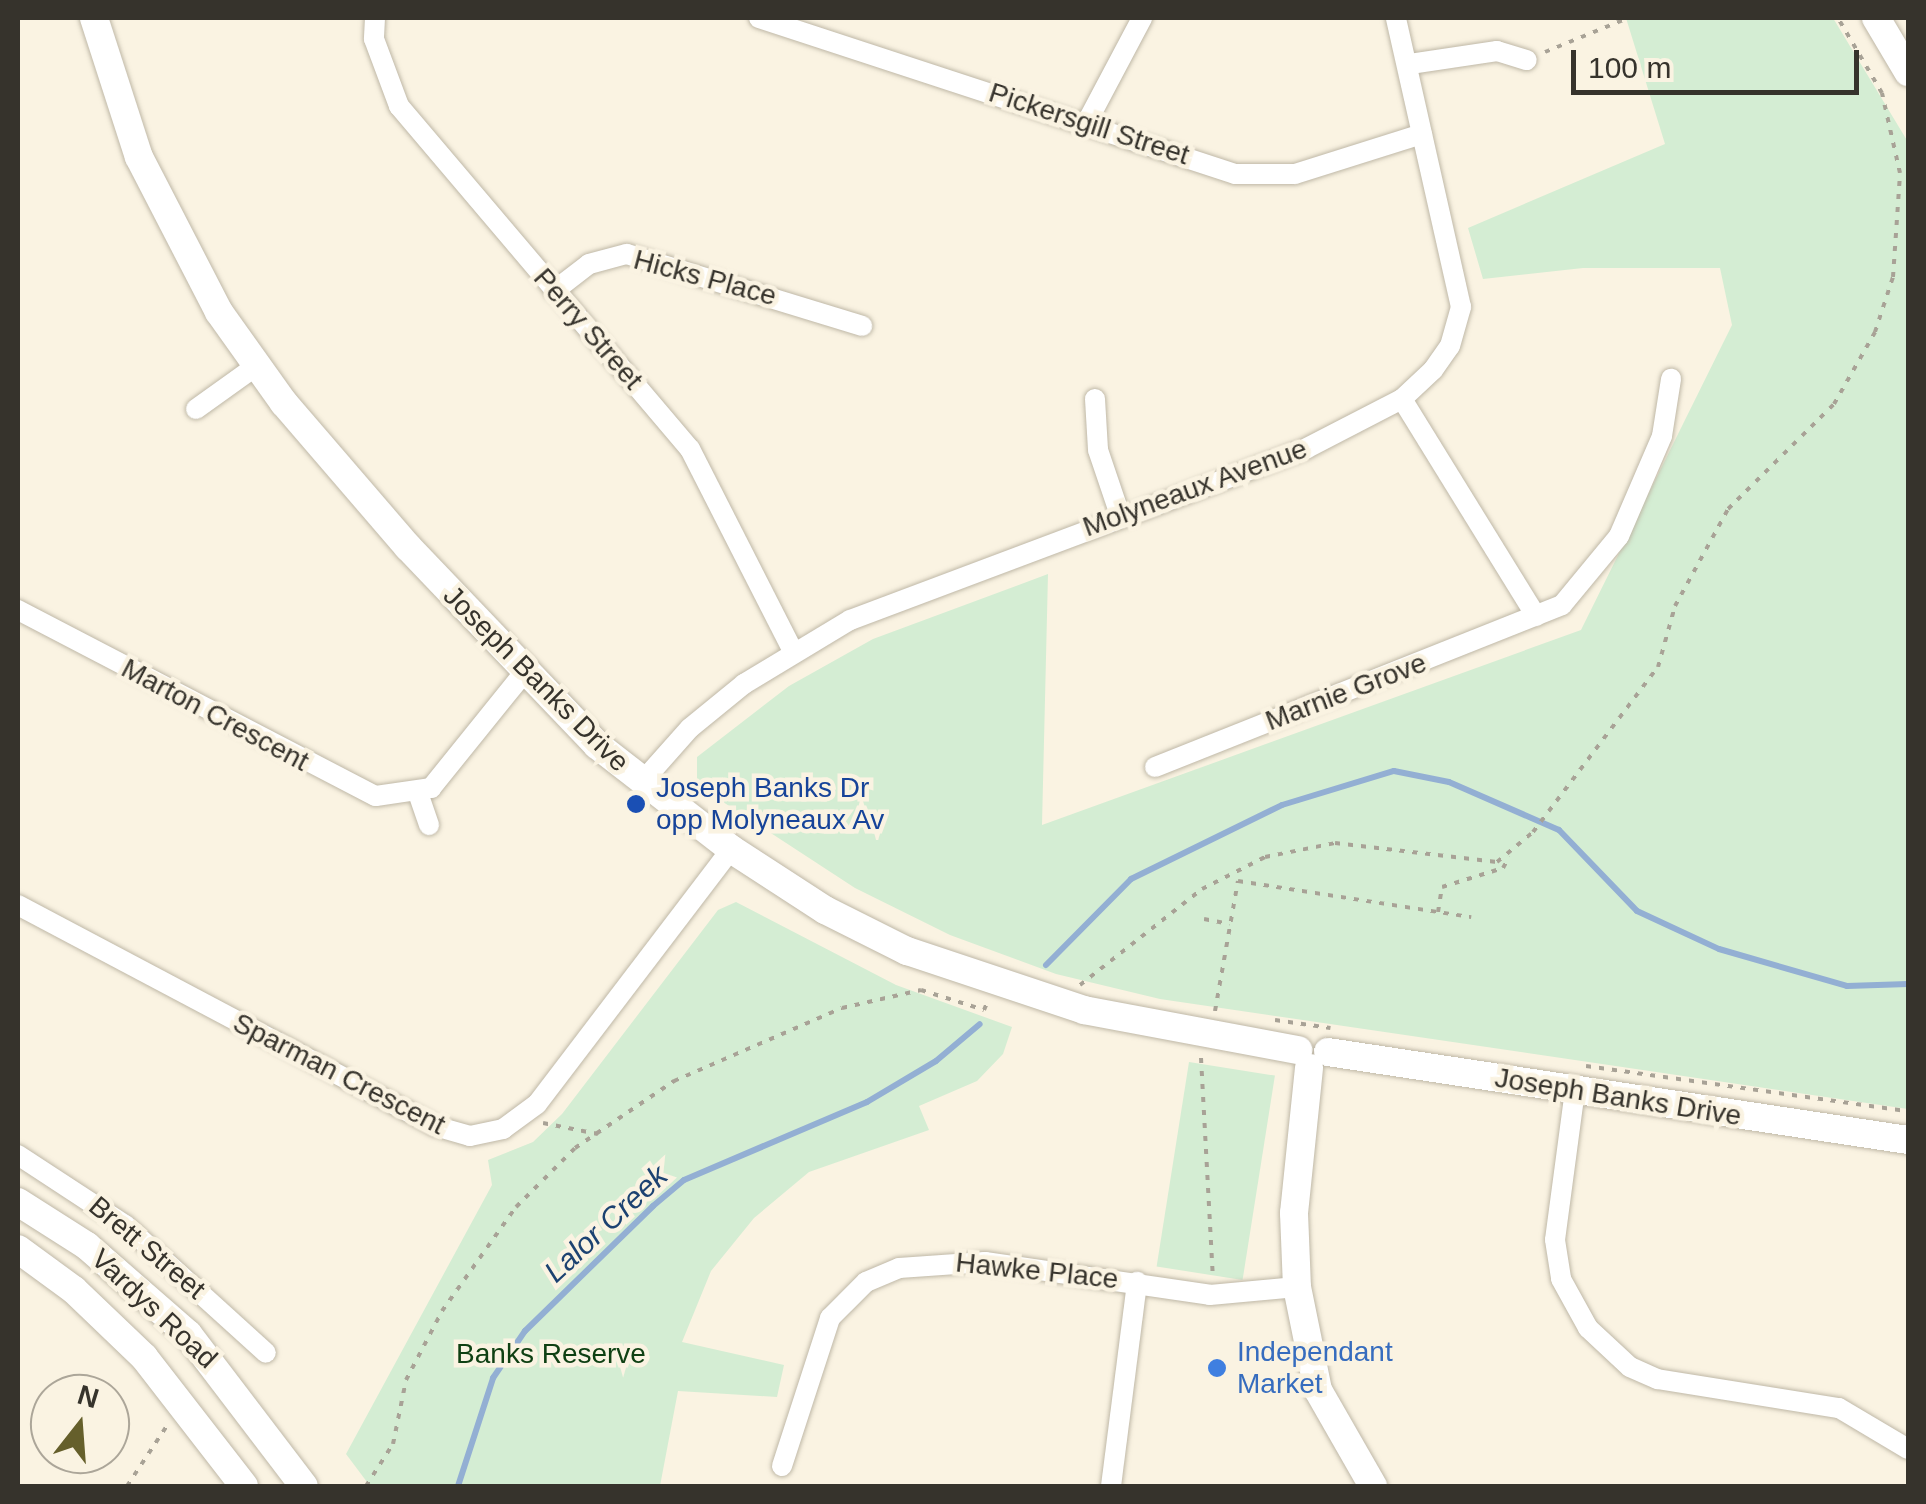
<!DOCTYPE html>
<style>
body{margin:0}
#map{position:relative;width:1926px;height:1504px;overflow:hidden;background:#faf3e2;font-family:Arial,sans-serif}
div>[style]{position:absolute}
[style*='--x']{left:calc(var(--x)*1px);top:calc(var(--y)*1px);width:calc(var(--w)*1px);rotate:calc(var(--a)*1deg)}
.green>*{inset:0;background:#d4edd3;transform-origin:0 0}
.stream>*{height:6px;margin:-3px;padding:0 3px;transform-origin:3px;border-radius:3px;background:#93afd3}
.path>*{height:4px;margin-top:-2px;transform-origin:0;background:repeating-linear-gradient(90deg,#a8a296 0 5px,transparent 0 13px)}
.roads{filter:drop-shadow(0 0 2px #bfb8a7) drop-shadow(0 0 2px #bfb8a7)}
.street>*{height:20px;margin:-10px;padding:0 10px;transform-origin:10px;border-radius:10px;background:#fff}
.secondary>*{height:28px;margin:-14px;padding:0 14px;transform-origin:14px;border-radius:14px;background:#fff}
.dots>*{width:28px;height:28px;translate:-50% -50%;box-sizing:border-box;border:5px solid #faf3e2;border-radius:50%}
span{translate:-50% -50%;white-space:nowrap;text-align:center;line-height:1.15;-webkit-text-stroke:9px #faf3e2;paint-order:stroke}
.street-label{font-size:28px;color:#36332c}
.transit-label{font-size:28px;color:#164399}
.left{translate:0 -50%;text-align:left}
.shop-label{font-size:28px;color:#366cbe}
.park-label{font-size:28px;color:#0f4013}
.water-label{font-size:30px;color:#1c4271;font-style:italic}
.frame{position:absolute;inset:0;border:20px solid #36332c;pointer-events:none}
.north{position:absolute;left:30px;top:1374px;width:100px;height:100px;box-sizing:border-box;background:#faf3e2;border:2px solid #aca699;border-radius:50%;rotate:17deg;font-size:28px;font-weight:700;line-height:40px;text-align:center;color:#36332c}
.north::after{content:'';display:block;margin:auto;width:35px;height:45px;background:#655f2b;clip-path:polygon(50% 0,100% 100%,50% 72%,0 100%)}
.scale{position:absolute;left:1571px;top:50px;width:288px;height:45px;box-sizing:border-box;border:5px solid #36332c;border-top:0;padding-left:12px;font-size:30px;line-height:35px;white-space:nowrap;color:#36332c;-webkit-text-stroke:8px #faf3e2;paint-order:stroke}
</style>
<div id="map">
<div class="green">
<i style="clip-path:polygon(1626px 18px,1833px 18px,1908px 142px,1908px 1109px,1160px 999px,1056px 974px,950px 935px,855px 888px,697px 785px,697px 757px,789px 686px,873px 639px,1048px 574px,1042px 825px,1581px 630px,1732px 325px,1720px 268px,1583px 268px,1483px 279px,1468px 228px,1665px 144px)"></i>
<i style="clip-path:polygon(736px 902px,896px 985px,1012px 1027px,1003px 1054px,977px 1081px,919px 1106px,929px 1130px,809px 1172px,754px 1218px,711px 1271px,682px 1342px,784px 1365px,777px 1397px,678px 1391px,660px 1486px,370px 1486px,346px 1454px,492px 1185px,488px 1160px,533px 1142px,562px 1114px,718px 910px)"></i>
<i style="left:1189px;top:1062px;width:87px;height:207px;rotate:9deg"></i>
</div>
<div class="stream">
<i style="--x:1046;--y:965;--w:121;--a:-45.3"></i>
<i style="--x:1131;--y:879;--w:168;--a:-26.1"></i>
<i style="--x:1282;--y:805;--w:117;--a:-16.9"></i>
<i style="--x:1394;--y:771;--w:56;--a:11.3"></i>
<i style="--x:1449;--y:782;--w:120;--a:23.6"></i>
<i style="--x:1559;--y:830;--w:112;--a:46.1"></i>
<i style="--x:1637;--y:911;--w:90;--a:24.9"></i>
<i style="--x:1719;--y:949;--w:133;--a:16.1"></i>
<i style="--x:1847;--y:986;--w:61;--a:-1.9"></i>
<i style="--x:458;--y:1486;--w:114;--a:-72"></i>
<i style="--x:493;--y:1378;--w:57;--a:-55.8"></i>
<i style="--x:525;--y:1331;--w:179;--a:-44.3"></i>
<i style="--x:653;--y:1206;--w:40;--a:-40"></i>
<i style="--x:684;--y:1180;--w:199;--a:-23.1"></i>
<i style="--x:867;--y:1102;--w:80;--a:-30.7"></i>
<i style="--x:936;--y:1061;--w:57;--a:-40.1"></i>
</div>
<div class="path">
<i style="--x:1545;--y:52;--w:90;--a:-22.3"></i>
<i style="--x:1438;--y:912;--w:25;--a:-81"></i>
<i style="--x:1442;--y:887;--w:64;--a:-17.3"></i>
<i style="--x:1503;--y:868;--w:13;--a:-61"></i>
<i style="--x:1204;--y:919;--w:26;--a:11"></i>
<i style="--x:1080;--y:985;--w:155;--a:-38.2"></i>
<i style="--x:1202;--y:889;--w:71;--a:-26.9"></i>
<i style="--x:1265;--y:857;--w:71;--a:-11.3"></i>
<i style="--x:1335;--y:843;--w:163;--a:6.7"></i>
<i style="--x:1497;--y:862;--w:47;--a:-39.8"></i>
<i style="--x:1533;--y:832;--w:207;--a:-52.9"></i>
<i style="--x:1658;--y:667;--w:63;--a:-74.4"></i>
<i style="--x:1675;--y:606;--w:111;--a:-61.3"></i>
<i style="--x:1728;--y:509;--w:149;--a:-44.7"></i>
<i style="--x:1834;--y:404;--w:83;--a:-60.3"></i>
<i style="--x:1875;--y:332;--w:58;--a:-71.9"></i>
<i style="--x:1893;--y:277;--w:104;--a:-86.1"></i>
<i style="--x:1900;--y:173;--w:82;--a:-102.7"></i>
<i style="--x:1882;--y:93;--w:87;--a:-120.4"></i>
<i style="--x:1215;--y:1011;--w:132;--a:-80"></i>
<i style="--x:1238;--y:881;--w:236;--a:8.8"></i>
<i style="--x:1275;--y:1020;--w:56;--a:8.3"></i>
<i style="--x:1201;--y:1058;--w:219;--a:86.9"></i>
<i style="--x:1586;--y:1066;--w:325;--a:8"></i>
<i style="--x:543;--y:1123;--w:56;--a:11.3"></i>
<i style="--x:127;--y:1486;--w:74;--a:-56.5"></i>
<i style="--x:366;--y:1486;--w:50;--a:-57.3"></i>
<i style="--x:393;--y:1444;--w:65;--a:-78.5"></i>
<i style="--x:406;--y:1380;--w:78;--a:-62.4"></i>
<i style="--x:442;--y:1311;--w:128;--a:-54.6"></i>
<i style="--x:516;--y:1207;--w:83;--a:-45"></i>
<i style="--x:575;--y:1148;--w:120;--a:-34.1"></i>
<i style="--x:674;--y:1081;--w:183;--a:-23.5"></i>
<i style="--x:842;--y:1008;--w:81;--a:-12.8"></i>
<i style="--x:921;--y:990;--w:66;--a:17.6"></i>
<i style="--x:984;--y:1010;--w:8;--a:-67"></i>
</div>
<div class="roads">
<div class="street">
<i style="--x:375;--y:18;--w:21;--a:93"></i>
<i style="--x:374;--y:39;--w:72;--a:69.5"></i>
<i style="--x:399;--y:106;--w:450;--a:49.7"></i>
<i style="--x:690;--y:449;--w:227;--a:63"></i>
<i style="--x:759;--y:18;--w:501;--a:18.15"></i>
<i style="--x:1235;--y:174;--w:60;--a:0"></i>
<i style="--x:1295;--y:174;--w:133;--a:-17.5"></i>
<i style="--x:1410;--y:64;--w:88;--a:-8.5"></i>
<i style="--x:1497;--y:51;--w:31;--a:17"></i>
<i style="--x:1087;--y:122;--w:118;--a:-62.1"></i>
<i style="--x:554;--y:291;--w:44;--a:-37.6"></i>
<i style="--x:589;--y:264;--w:39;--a:-15"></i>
<i style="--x:627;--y:254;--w:246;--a:17"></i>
<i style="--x:1095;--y:399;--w:51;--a:86.6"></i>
<i style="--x:1098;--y:450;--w:69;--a:71.3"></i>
<i style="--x:1402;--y:399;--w:255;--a:58.3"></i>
<i style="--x:196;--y:409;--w:74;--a:-35.6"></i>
<i style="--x:18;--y:610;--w:403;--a:27.5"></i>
<i style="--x:376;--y:796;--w:56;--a:-8.3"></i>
<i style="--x:431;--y:788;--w:146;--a:-51.1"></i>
<i style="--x:1155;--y:767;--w:438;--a:-21.7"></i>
<i style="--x:1562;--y:605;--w:89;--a:-50.4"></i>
<i style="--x:1619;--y:536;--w:109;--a:-66.7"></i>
<i style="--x:1662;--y:436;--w:58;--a:-81"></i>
<i style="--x:642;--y:782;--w:72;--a:-48.4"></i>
<i style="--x:690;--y:728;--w:70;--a:-39.2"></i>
<i style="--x:744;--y:684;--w:124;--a:-31.1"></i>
<i style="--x:850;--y:620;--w:488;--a:-20.6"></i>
<i style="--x:1307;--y:448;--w:107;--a:-27.3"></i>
<i style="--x:1402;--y:399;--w:42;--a:-43.1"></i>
<i style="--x:1433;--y:370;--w:29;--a:-55"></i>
<i style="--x:1450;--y:346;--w:41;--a:-74.2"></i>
<i style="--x:1461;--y:307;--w:296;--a:-102.7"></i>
<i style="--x:418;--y:793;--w:34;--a:71"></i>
<i style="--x:18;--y:905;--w:472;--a:27.9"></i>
<i style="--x:435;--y:1126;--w:36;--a:16"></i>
<i style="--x:470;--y:1136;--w:34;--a:-12"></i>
<i style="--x:503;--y:1129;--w:42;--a:-36.3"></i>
<i style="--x:537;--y:1104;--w:320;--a:-52.7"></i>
<i style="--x:1575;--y:1090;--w:151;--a:97.6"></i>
<i style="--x:1555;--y:1240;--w:39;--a:81"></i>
<i style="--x:1561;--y:1279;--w:56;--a:61.1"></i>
<i style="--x:1588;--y:1328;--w:57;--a:42.9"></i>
<i style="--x:1630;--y:1367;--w:30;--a:24"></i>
<i style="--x:1657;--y:1379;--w:184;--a:9.1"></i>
<i style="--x:1839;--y:1408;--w:80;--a:30.7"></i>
<i style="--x:18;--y:1155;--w:128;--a:33.2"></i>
<i style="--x:125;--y:1225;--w:190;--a:42.2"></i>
<i style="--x:782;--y:1466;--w:156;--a:-72"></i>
<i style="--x:830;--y:1318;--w:51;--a:-45"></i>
<i style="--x:866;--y:1282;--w:36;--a:-23"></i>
<i style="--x:899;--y:1268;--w:86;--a:-4"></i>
<i style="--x:985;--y:1262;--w:227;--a:8.3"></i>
<i style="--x:1210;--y:1295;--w:87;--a:-5.3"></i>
<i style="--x:1111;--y:1486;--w:206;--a:-82.7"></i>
</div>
<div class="secondary">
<i style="--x:94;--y:18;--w:146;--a:72.1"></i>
<i style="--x:139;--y:157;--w:174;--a:62.7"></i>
<i style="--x:219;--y:312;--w:112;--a:54.5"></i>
<i style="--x:284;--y:403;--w:190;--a:49.3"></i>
<i style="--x:408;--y:547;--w:274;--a:46.3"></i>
<i style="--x:597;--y:745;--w:170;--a:37.8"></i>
<i style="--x:731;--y:849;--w:112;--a:33"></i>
<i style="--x:825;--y:910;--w:92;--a:26.6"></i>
<i style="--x:907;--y:951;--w:187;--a:18.4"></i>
<i style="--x:1084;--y:1010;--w:218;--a:10.6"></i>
<i style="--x:1876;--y:18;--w:63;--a:59.3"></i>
<i style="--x:1328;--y:1052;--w:587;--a:8.63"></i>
<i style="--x:1309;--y:1068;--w:146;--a:95.9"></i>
<i style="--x:1294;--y:1213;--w:74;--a:87.7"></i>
<i style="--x:1297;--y:1287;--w:105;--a:78.5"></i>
<i style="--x:1318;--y:1390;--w:111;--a:60.2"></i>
<i style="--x:18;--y:1202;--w:82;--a:32.5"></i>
<i style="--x:87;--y:1246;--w:134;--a:41.1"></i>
<i style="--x:188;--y:1334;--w:191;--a:52.7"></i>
<i style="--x:18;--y:1249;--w:69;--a:36.2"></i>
<i style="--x:74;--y:1290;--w:97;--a:43.7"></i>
<i style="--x:144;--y:1357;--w:163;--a:52.2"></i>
</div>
</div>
<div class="dots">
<i style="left:636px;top:804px;background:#1a4fb4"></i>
<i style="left:1217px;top:1368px;background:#3f7fe0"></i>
</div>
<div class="street-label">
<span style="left:1089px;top:124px;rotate:18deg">Pickersgill Street</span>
<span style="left:705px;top:278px;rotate:15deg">Hicks Place</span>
<span style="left:588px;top:329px;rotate:49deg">Perry Street</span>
<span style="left:1195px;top:488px;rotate:-20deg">Molyneaux Avenue</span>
<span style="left:536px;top:679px;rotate:45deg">Joseph Banks Drive</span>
<span style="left:1346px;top:692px;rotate:-21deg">Marnie Grove</span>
<span style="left:215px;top:715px;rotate:28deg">Marton Crescent</span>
<span style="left:339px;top:1074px;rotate:27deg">Sparman Crescent</span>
<span style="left:1618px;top:1097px;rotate:9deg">Joseph Banks Drive</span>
<span style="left:147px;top:1248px;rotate:40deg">Brett Street</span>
<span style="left:1037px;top:1271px;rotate:6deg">Hawke Place</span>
<span style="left:154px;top:1309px;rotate:43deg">Vardys Road</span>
</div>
<div class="transit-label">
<span class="left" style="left:656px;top:804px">Joseph Banks Dr<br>opp Molyneaux Av</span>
</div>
<div class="shop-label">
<span class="left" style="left:1237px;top:1368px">Independant<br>Market</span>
</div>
<div class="park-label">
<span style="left:551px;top:1354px">Banks Reserve</span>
</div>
<div class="water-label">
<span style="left:606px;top:1224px;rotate:-43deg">Lalor Creek</span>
</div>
<div class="frame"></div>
<div class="north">N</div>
<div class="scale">100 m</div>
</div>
